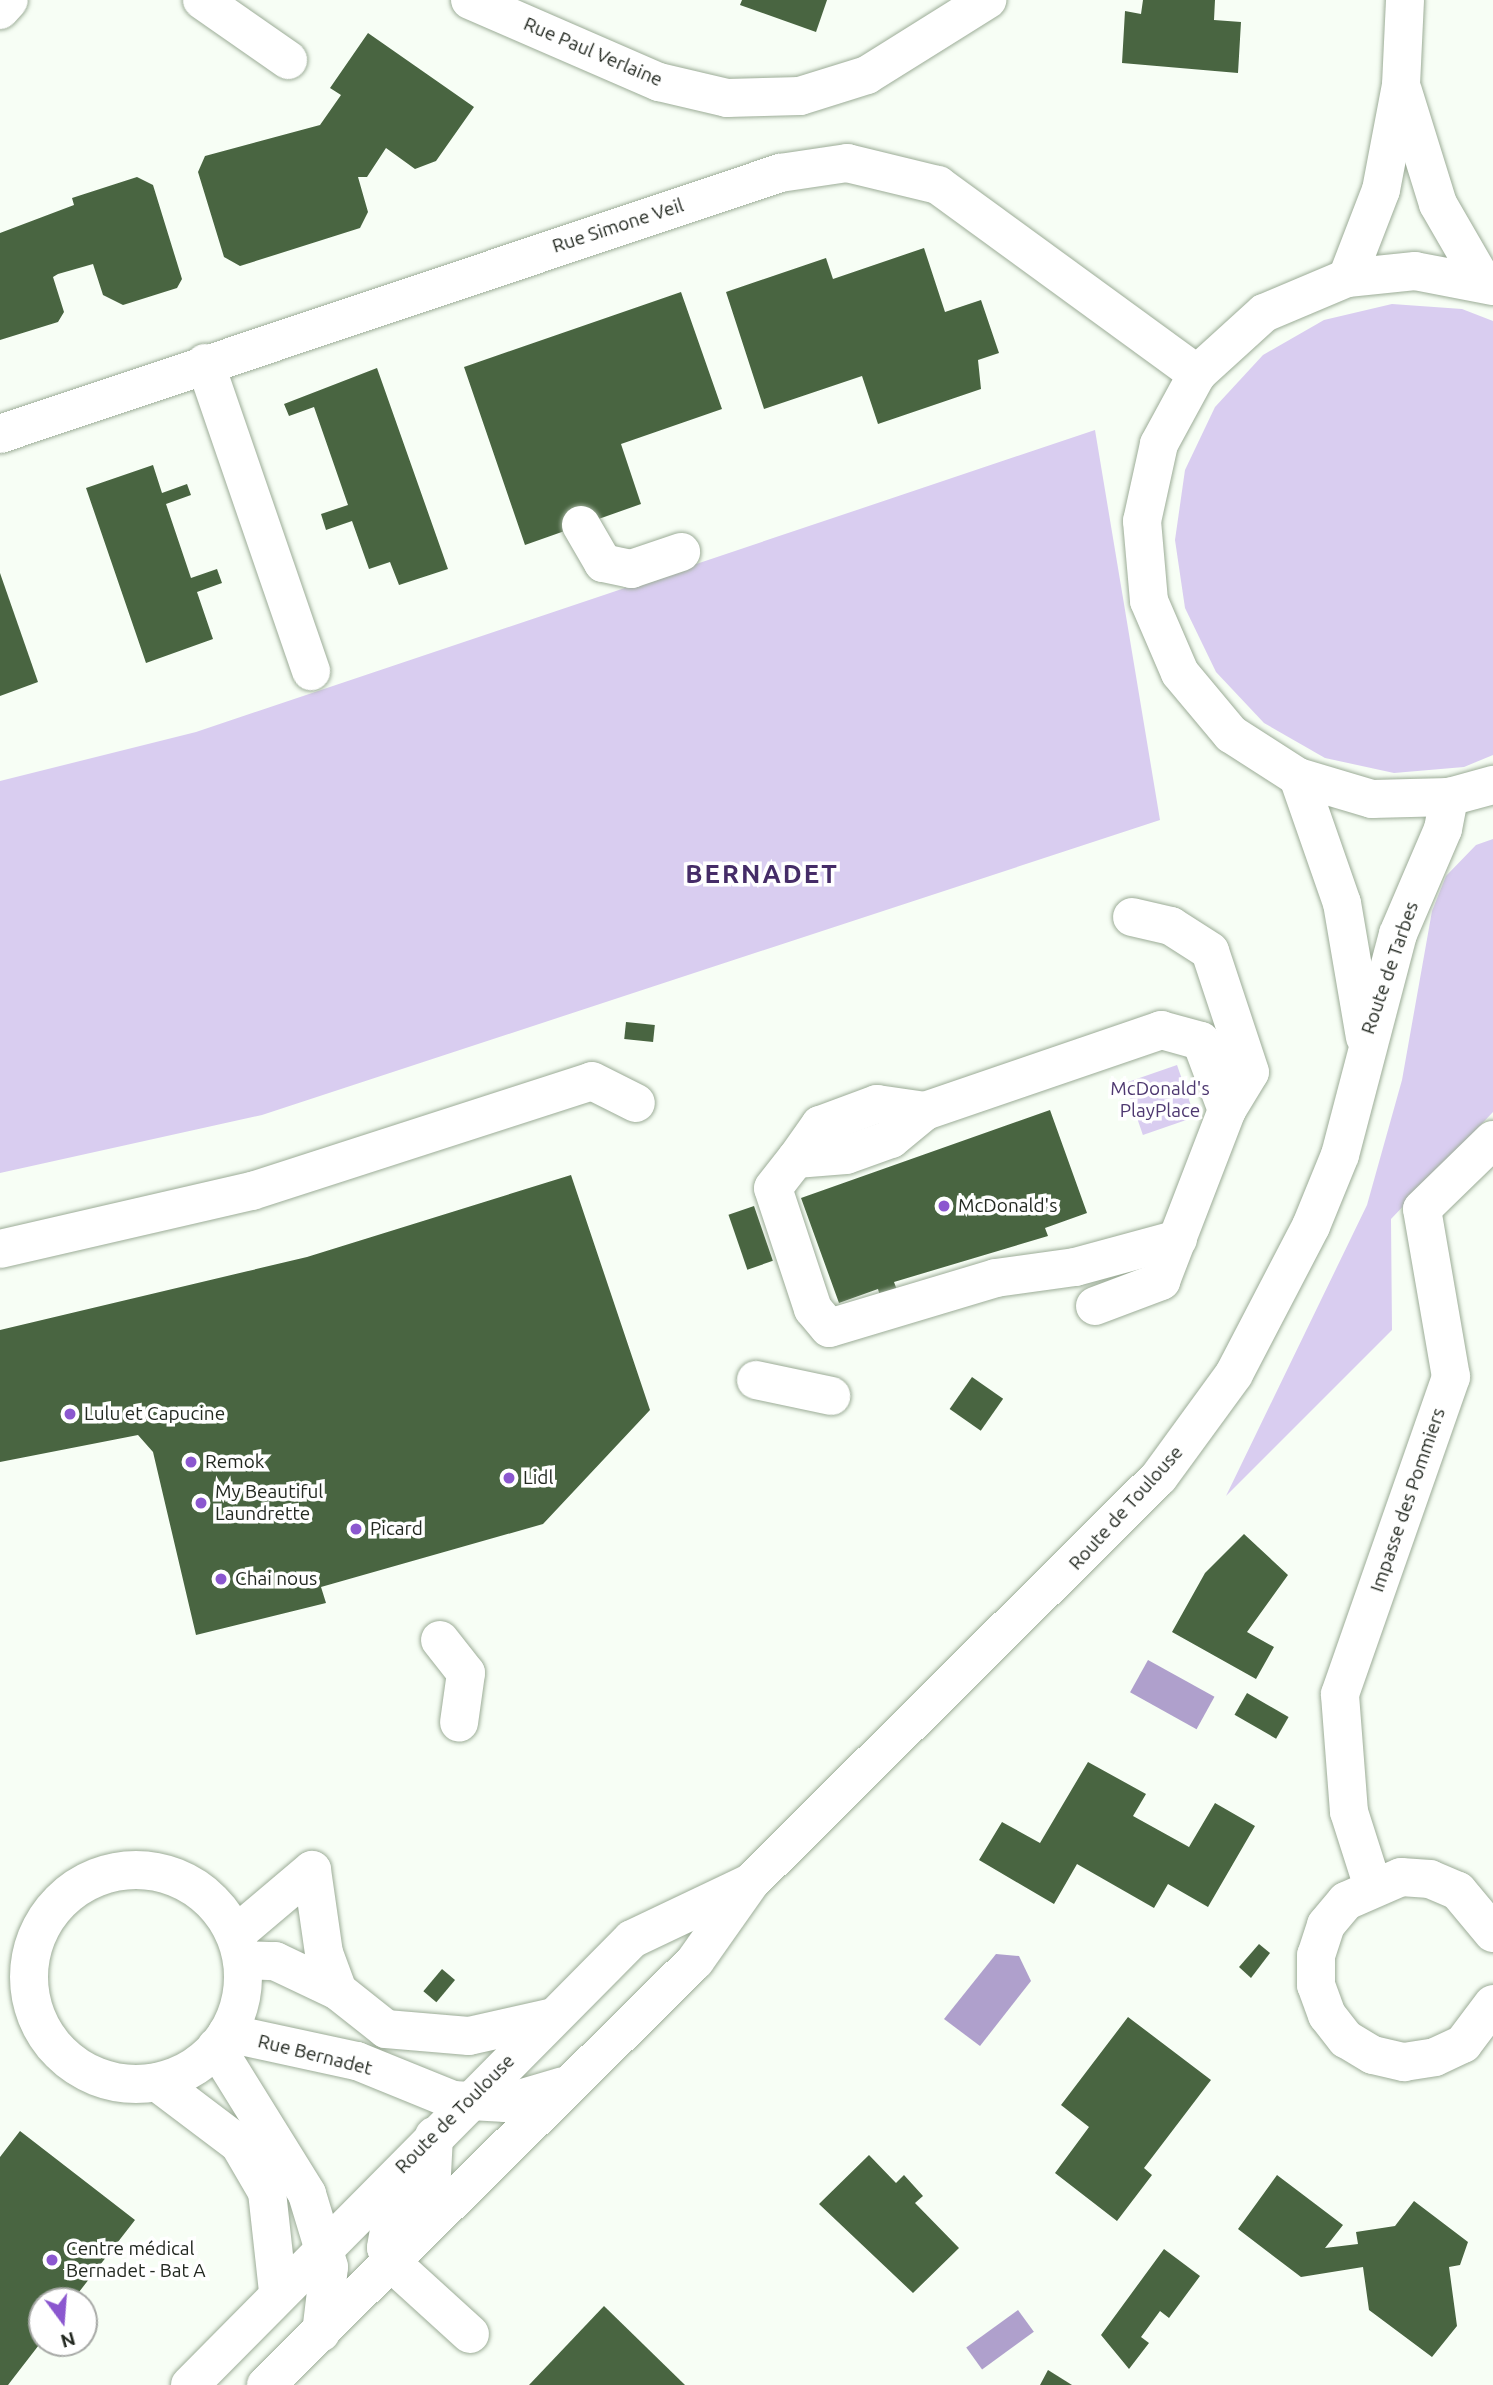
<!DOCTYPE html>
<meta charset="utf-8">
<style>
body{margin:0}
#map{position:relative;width:1493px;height:2385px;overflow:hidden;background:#f7fef5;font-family:Ubuntu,sans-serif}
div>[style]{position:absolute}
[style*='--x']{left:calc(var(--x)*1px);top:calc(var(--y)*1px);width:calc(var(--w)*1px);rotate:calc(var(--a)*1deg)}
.green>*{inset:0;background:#d9cdf0;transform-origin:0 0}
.water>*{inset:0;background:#afa0cc;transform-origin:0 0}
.building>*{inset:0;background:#496541;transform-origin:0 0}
.roads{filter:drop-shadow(0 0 2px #9cac97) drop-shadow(0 0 2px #9cac97)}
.minor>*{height:38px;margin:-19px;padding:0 19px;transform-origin:19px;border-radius:19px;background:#fff}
.minor>.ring{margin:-19px;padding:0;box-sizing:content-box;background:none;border:38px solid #fff;border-radius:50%}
.major>*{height:38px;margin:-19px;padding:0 19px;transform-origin:19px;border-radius:19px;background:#fff}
.dots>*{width:19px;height:19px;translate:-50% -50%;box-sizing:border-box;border:4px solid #fff;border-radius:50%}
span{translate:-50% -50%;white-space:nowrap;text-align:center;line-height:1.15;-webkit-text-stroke:7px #fff;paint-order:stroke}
.street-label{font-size:19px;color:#232921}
.park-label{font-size:19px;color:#4e3870}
.poi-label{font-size:19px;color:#232921}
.left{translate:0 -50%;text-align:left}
.district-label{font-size:26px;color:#452c67;font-weight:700;letter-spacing:2px}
.north{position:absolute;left:28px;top:2287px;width:70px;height:70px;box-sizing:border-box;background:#fff;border:2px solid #a7a9a6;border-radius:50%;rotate:164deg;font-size:19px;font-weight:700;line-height:28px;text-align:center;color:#232921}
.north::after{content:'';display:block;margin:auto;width:24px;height:32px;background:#8b57cf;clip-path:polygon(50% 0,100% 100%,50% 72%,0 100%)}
</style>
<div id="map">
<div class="green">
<i style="clip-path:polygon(1392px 304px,1462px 309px,1493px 321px,1493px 755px,1464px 767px,1394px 773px,1325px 758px,1264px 723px,1216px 672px,1185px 608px,1175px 540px,1185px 470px,1215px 407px,1263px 355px,1324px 320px)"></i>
<i style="clip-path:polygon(1095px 430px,1160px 820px,262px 1115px,0 1173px,0 781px,196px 732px)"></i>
<i style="clip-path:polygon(1493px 839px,1493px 1112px,1391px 1219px,1392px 1330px,1226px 1496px,1367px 1205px,1402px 1080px,1432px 911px,1446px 876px,1476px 845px)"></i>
<i style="left:1177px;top:1065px;width:55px;height:55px;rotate:71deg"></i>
</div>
<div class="water">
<i style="left:1148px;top:1660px;width:76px;height:37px;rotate:29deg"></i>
<i style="clip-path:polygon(996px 1954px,1019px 1956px,1031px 1981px,980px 2046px,944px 2019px)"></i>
<i style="left:1018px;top:2310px;width:27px;height:64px;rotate:54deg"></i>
</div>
<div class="building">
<i style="clip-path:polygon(742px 0,827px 0,816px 32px,740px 5px)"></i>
<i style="clip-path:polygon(1143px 0,1215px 0,1214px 20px,1241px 22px,1238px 73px,1122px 63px,1125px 11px,1141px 14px)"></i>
<i style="clip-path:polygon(368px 33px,474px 107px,436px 161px,415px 169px,386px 148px,367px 177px,358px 177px,368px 212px,360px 228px,240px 266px,224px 257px,198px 172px,205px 156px,320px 125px,341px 95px,330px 88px)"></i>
<i style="clip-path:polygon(137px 177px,153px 185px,182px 279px,177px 288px,123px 305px,103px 295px,93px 264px,58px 274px,53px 277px,64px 312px,58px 322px,0 340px,0 233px,74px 205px,72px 198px)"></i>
<i style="clip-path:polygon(924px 248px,945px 312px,981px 300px,999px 353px,978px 360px,981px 389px,878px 424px,862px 376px,764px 409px,726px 292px,826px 258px,833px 279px)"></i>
<i style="clip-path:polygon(681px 292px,722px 409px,621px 444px,641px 504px,525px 545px,464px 367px)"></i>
<i style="clip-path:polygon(377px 368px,448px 569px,399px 585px,390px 562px,369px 569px,352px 521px,326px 530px,321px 514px,348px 505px,314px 407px,289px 416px,284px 404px)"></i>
<i style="clip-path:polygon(153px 465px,162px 493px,187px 484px,191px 495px,166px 504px,191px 578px,217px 569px,222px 583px,197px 592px,213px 639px,146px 663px,86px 488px)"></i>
<i style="clip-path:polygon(0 573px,38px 682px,0 696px)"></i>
<i style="left:626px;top:1022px;width:29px;height:17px;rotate:6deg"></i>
<i style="clip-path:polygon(1050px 1110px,1087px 1213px,1045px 1228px,1048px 1236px,894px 1282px,897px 1290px,880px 1296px,878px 1289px,839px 1303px,801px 1198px)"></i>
<i style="clip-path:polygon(571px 1175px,650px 1410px,543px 1524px,321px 1587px,326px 1603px,196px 1635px,153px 1452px,138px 1435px,0 1462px,0 1330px,307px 1257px)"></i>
<i style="left:754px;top:1206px;width:58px;height:27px;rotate:71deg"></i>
<i style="left:972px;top:1377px;width:38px;height:39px;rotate:35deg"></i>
<i style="clip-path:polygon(1244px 1534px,1288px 1575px,1247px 1632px,1274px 1647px,1256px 1679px,1172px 1632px,1205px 1573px)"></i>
<i style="left:1247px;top:1693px;width:48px;height:25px;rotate:30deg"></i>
<i style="clip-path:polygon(1088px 1762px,1146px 1794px,1133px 1816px,1189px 1847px,1215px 1803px,1255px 1826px,1208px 1907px,1168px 1884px,1154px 1908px,1077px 1864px,1054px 1904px,979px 1860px,1002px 1822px,1040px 1843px)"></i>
<i style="clip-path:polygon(1259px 1944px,1270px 1953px,1251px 1978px,1239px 1967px)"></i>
<i style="left:442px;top:1969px;width:17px;height:29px;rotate:40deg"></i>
<i style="clip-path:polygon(1128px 2017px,1211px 2080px,1144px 2168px,1152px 2175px,1117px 2221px,1055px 2173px,1089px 2127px,1061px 2105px)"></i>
<i style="clip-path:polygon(20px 2131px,135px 2220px,72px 2301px,42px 2301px,42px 2341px,8px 2385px,0 2385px,0 2157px)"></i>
<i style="clip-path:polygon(869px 2155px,896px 2183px,904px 2175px,923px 2196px,915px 2203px,959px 2248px,913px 2293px,819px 2204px)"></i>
<i style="clip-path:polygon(1277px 2175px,1343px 2225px,1325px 2248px,1358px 2244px,1356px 2232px,1395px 2226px,1414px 2201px,1468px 2242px,1460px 2265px,1449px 2267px,1457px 2326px,1432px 2357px,1369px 2310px,1363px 2267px,1301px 2277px,1238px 2229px)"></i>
<i style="clip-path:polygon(1164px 2249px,1200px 2276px,1169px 2318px,1160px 2311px,1141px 2337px,1149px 2343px,1129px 2369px,1101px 2335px)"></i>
<i style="clip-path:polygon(604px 2306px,685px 2385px,529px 2385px)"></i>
<i style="clip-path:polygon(1048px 2370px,1072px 2385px,1040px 2385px)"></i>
</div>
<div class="roads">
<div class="minor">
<i style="--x:202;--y:0;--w:105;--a:34.9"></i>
<i style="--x:470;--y:0;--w:206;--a:23.5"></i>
<i style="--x:659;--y:82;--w:70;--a:13.2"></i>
<i style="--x:727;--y:98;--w:73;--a:-1.6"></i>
<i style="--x:800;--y:96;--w:70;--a:-17.4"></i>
<i style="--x:867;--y:75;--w:142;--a:-32"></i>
<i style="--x:0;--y:10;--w:13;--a:-48"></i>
<i style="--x:205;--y:363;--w:326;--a:71"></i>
<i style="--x:0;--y:434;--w:823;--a:-18.5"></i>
<i style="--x:780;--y:173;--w:68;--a:-8.5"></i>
<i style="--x:847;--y:163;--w:94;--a:13.6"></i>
<i style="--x:938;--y:185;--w:321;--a:36.1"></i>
<i style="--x:581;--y:525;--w:44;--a:59.9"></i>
<i style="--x:603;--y:563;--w:29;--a:12"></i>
<i style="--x:631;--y:569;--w:53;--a:-18.8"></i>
<i style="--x:796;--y:1159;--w:42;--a:-54.8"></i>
<i style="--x:820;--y:1125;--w:61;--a:-20.2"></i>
<i style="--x:877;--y:1104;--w:49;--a:8.3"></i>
<i style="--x:1178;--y:1239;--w:107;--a:164.8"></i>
<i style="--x:1075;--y:1267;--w:80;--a:172.1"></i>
<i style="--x:996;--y:1278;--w:174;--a:163.3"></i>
<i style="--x:829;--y:1328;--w:25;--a:-130"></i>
<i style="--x:813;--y:1309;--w:127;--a:-108.3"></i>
<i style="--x:773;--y:1188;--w:37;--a:-52"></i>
<i style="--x:796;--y:1159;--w:50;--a:-4.6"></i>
<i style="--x:846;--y:1155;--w:48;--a:-19.6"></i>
<i style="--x:891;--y:1139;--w:44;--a:-39.5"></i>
<i style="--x:925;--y:1111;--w:250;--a:-18.9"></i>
<i style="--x:1161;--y:1030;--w:41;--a:15.4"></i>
<i style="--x:1201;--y:1041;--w:74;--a:69.4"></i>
<i style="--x:0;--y:1249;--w:259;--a:-13"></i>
<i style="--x:252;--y:1191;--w:357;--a:-17.9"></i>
<i style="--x:592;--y:1081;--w:49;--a:26.6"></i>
<i style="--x:1095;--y:1306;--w:71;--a:-20.7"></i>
<i style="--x:1161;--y:1281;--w:183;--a:-68.9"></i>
<i style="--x:1227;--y:1110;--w:44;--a:-58.8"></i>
<i style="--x:1250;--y:1072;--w:127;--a:-108.3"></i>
<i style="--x:1210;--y:951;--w:46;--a:-147.3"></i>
<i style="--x:1171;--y:926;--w:40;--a:-167"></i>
<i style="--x:756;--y:1380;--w:77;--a:12"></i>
<i style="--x:440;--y:1640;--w:42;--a:51.8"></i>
<i style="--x:466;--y:1673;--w:50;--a:98"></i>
<i class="ring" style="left:29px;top:1870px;width:176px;height:176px"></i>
<i style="--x:1372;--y:1884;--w:76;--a:-107.7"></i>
<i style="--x:1349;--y:1812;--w:118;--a:-94.4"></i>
<i style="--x:1340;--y:1694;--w:336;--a:-70.7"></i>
<i style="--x:1451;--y:1377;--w:170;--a:-99.8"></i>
<i style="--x:1422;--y:1209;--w:99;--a:-44.2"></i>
<i style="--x:1493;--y:1933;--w:55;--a:-129.8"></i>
<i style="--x:1458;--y:1891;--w:30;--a:-157"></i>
<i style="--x:1430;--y:1879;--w:29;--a:-176"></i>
<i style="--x:1401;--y:1877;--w:60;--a:156.4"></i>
<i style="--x:1346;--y:1901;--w:31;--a:130"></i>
<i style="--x:1326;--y:1925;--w:32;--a:108"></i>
<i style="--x:1316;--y:1955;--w:30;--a:90"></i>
<i style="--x:1316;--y:1985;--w:32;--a:70"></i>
<i style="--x:1327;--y:2015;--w:31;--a:52"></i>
<i style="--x:1346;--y:2039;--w:31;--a:31"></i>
<i style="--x:1373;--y:2055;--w:32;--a:13"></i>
<i style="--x:1404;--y:2062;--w:31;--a:-9"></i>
<i style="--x:1435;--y:2057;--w:31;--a:-25"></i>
<i style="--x:1463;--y:2044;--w:50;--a:-53.1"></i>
<i style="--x:235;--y:1935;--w:101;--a:-40.2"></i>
<i style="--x:312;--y:1870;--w:84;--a:81.8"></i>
<i style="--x:324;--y:1953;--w:40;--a:69.8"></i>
<i style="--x:242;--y:1960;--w:33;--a:2"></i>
<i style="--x:275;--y:1961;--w:70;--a:25.5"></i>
<i style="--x:338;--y:1991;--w:61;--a:38.4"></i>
<i style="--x:386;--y:2029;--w:83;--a:4.8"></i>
<i style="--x:469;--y:2036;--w:82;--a:-12.7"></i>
<i style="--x:227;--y:2033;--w:133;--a:12.2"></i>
<i style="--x:357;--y:2061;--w:104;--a:22.1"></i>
<i style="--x:453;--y:2100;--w:53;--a:3.2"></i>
<i style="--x:506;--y:2103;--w:59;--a:-16.6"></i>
<i style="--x:216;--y:2047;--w:173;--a:58.2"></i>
<i style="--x:307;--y:2194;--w:76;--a:73.2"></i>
<i style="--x:329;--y:2267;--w:66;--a:96.9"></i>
<i style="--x:157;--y:2082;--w:103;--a:37.1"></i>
<i style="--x:239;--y:2144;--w:56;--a:59.7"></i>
<i style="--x:267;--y:2192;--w:101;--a:83.7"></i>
<i style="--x:434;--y:2136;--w:36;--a:93"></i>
<i style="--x:432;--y:2172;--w:62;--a:131.1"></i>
<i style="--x:391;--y:2219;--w:29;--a:100"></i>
<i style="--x:386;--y:2248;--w:17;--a:66"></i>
<i style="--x:393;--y:2264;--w:104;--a:42.3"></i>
</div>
<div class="major">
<i style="--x:1403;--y:91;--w:118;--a:72.8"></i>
<i style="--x:1438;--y:204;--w:90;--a:60"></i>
<i style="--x:1347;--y:278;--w:94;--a:-68.9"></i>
<i style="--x:1381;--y:190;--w:107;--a:-79.2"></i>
<i style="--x:1401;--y:85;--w:85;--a:-87.3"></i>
<i style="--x:1493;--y:286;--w:79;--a:-169.1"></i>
<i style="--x:1415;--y:271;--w:68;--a:174.1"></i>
<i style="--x:1347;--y:278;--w:90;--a:157.1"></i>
<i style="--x:1264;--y:313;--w:91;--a:137.7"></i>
<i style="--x:1197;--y:374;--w:80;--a:118.5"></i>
<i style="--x:1159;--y:444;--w:79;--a:102.4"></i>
<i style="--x:1142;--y:521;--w:80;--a:85"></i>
<i style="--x:1149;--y:601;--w:78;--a:66.7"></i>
<i style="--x:1180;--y:673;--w:80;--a:50.1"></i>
<i style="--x:1231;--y:734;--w:80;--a:32.7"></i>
<i style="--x:1298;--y:777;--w:77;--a:16.6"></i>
<i style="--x:1372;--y:799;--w:77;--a:-1.5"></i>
<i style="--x:1449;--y:797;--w:46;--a:-15.3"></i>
<i style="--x:1298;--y:777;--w:133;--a:70.8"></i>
<i style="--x:1342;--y:903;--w:136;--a:80.3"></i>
<i style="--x:190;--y:2385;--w:628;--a:-45.26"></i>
<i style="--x:632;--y:1939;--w:128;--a:-25.4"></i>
<i style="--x:266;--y:2385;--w:603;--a:-44.66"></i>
<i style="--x:695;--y:1961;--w:95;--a:-54.8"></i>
<i style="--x:750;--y:1883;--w:576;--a:-44.79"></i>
<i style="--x:1159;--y:1477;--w:127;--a:-53.9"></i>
<i style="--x:1234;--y:1374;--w:167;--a:-62.5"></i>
<i style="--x:1311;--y:1226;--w:77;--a:-67.8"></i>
<i style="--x:1340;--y:1155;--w:228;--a:-75.3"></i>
<i style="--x:1398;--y:934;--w:114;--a:-66.8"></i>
<i style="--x:1443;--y:829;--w:33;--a:-79"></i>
</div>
</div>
<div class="dots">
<i style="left:944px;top:1206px;background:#8b57cf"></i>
<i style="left:70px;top:1414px;background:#8b57cf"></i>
<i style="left:191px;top:1462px;background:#8b57cf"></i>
<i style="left:509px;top:1478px;background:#8b57cf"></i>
<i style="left:201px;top:1503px;background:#8b57cf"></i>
<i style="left:356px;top:1529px;background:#8b57cf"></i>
<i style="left:221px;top:1579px;background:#8b57cf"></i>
<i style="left:52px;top:2260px;background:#8b57cf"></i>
</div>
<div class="street-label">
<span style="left:593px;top:52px;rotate:23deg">Rue Paul Verlaine</span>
<span style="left:618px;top:226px;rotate:-18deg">Rue Simone Veil</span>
<span style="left:1390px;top:968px;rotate:-71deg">Route de Tarbes</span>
<span style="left:1408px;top:1500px;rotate:-71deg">Impasse des Pommiers</span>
<span style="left:1126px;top:1508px;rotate:-48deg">Route de Toulouse</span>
<span style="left:315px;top:2055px;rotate:14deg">Rue Bernadet</span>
<span style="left:455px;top:2114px;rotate:-45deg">Route de Toulouse</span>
</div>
<div class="park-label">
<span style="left:1160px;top:1100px">McDonald's<br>PlayPlace</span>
</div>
<div class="poi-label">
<span class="left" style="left:958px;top:1206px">McDonald's</span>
<span class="left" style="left:84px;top:1414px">Lulu et Capucine</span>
<span class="left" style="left:205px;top:1462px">Remok</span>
<span class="left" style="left:523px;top:1478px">Lidl</span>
<span class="left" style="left:215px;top:1503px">My Beautiful<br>Laundrette</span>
<span class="left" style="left:370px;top:1529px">Picard</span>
<span class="left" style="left:235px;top:1579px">Chai nous</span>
<span class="left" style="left:66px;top:2260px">Centre médical<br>Bernadet - Bat A</span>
</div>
<div class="district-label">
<span style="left:762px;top:874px">BERNADET</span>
</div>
<div class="north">N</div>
</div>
